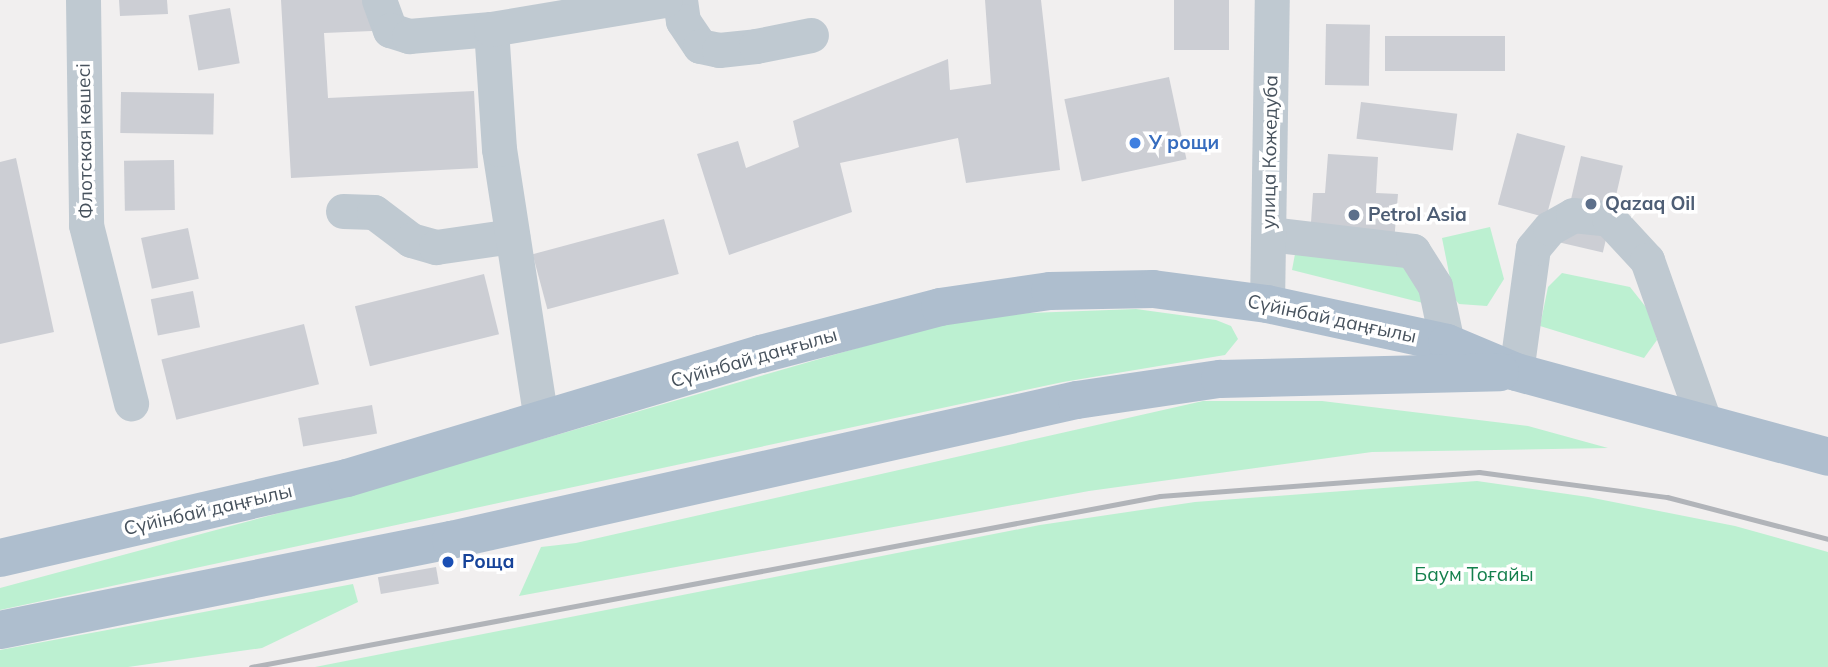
<!DOCTYPE html>
<meta charset="utf-8">
<style>
body{margin:0}
#map{position:relative;width:1828px;height:667px;overflow:hidden;background:#f1efef;font-family:Mulish,sans-serif}
div>[style]{position:absolute}
[style*='--x']{left:calc(var(--x)*1px);top:calc(var(--y)*1px);width:calc(var(--w)*1px);rotate:calc(var(--a)*1deg)}
.green>*{inset:0;background:#bcf0d1}
.building>*{inset:0;background:#ccced4;transform-origin:0 0}
.minor>*{height:35px;margin:-17.5px;padding:0 17.5px;transform-origin:17.5px;border-radius:17.5px;background:#bfc9d1}
.major>*{height:38px;margin:-19px;padding:0 19px;transform-origin:19px;border-radius:19px;background:#aebece}
.rail>*{height:5px;margin:-2.5px;padding:0 2.5px;transform-origin:2.5px;border-radius:2.5px;background:#b1b4b9}
.dots>*{width:19px;height:19px;translate:-50% -50%;box-sizing:border-box;border:4px solid #fff;border-radius:50%}
span{translate:-50% -50%;white-space:nowrap;text-align:center;line-height:1.15;-webkit-text-stroke:7px #fff;paint-order:stroke}
.street-label{font-size:19px;color:#47525d}
.shop-label{font-size:19px;color:#366cbe;font-weight:700}
.left{translate:0 -50%;text-align:left}
.service-label{font-size:19px;color:#4e5e75;font-weight:700}
.transit-label{font-size:19px;color:#164399;font-weight:700}
.park-label{font-size:19px;color:#15804d}
</style>
<div id="map">
<div class="green">
<i style="clip-path:polygon(1490px 227px,1504px 279px,1487px 306px,1459px 304px,1454px 298px,1442px 238px)"></i>
<i style="clip-path:polygon(1298px 238px,1405px 250px,1431px 305px,1292px 270px)"></i>
<i style="clip-path:polygon(1562px 273px,1630px 287px,1649px 311px,1657px 340px,1644px 358px,1540px 326px,1548px 287px)"></i>
<i style="clip-path:polygon(1136px 309px,1216px 320px,1231px 326px,1238px 339px,1225px 355px,1063px 382px,0 610px,0 588px,376px 487px,972px 315px)"></i>
<i style="clip-path:polygon(1203px 401px,1322px 401px,1528px 426px,1608px 448px,1372px 452px,1089px 491px,519px 596px,541px 547px,576px 543px)"></i>
<i style="clip-path:polygon(1477px 481px,1588px 497px,1735px 526px,1828px 552px,1828px 667px,315px 667px,1040px 525px,1195px 502px)"></i>
<i style="clip-path:polygon(353px 584px,358px 602px,262px 648px,128px 667px,0 667px,0 650px)"></i>
</div>
<div class="building">
<i style="clip-path:polygon(119px 0,167px 0,168px 14px,120px 16px)"></i>
<i style="clip-path:polygon(281px 0,370px 0,372px 31px,324px 33px,328px 98px,474px 91px,478px 168px,291px 178px)"></i>
<i style="clip-path:polygon(985px 0,1041px 0,1060px 170px,966px 183px,958px 138px,840px 163px,852px 212px,729px 255px,697px 154px,738px 141px,746px 168px,799px 147px,793px 121px,948px 59px,950px 90px,991px 84px)"></i>
<i style="left:1174px;top:0;width:55px;height:50px"></i>
<i style="left:230px;top:8px;width:56px;height:42px;rotate:80deg"></i>
<i style="left:1326px;top:24px;width:44px;height:61px;rotate:1deg"></i>
<i style="left:1385px;top:36px;width:120px;height:35px"></i>
<i style="left:1169px;top:77px;width:84px;height:107px;rotate:78deg"></i>
<i style="left:121px;top:92px;width:93px;height:41px;rotate:1deg"></i>
<i style="left:1361px;top:102px;width:97px;height:37px;rotate:7deg"></i>
<i style="left:1517px;top:133px;width:50px;height:74px;rotate:15deg"></i>
<i style="clip-path:polygon(1328px 154px,1378px 157px,1376px 193px,1398px 194px,1394px 242px,1310px 237px,1313px 193px,1325px 193px)"></i>
<i style="left:1581px;top:156px;width:43px;height:89px;rotate:13deg"></i>
<i style="clip-path:polygon(16px 158px,54px 332px,0 344px,0 162px)"></i>
<i style="left:174px;top:160px;width:50px;height:50px;rotate:89deg"></i>
<i style="left:664px;top:219px;width:57px;height:136px;rotate:75deg"></i>
<i style="left:188px;top:228px;width:52px;height:48px;rotate:78deg"></i>
<i style="left:484px;top:274px;width:62px;height:133px;rotate:76deg"></i>
<i style="left:193px;top:291px;width:37px;height:43px;rotate:79deg"></i>
<i style="left:304px;top:324px;width:62px;height:147px;rotate:76deg"></i>
<i style="left:372px;top:405px;width:29px;height:75px;rotate:80deg"></i>
<i style="left:436px;top:567px;width:17px;height:59px;rotate:80deg"></i>
</div>
<div class="minor">
<i style="--x:83;--y:0;--w:225;--a:89.2"></i>
<i style="--x:86;--y:225;--w:184;--a:75.8"></i>
<i style="--x:379;--y:0;--w:32;--a:70"></i>
<i style="--x:390;--y:30;--w:20;--a:18"></i>
<i style="--x:409;--y:36;--w:82;--a:-4.9"></i>
<i style="--x:680;--y:0;--w:21;--a:82"></i>
<i style="--x:683;--y:21;--w:30;--a:56"></i>
<i style="--x:700;--y:46;--w:19;--a:12"></i>
<i style="--x:719;--y:50;--w:37;--a:-6"></i>
<i style="--x:756;--y:46;--w:56;--a:-11.3"></i>
<i style="--x:343;--y:211;--w:31;--a:2"></i>
<i style="--x:374;--y:212;--w:46;--a:37.1"></i>
<i style="--x:411;--y:240;--w:26;--a:16"></i>
<i style="--x:436;--y:247;--w:77;--a:-8.2"></i>
<i style="--x:1269;--y:234;--w:145;--a:6.7"></i>
<i style="--x:1413;--y:251;--w:41;--a:57.8"></i>
<i style="--x:1435;--y:286;--w:58;--a:78.1"></i>
<i style="--x:1267;--y:304;--w:304;--a:-89.1"></i>
<i style="--x:1516;--y:372;--w:125;--a:-82.2"></i>
<i style="--x:1533;--y:248;--w:26;--a:-50"></i>
<i style="--x:1550;--y:228;--w:26;--a:-29"></i>
<i style="--x:1573;--y:215;--w:36;--a:6"></i>
<i style="--x:1609;--y:219;--w:56;--a:47.2"></i>
<i style="--x:1647;--y:260;--w:171;--a:70.5"></i>
<i style="--x:541;--y:420;--w:274;--a:-98.8"></i>
<i style="--x:499;--y:149;--w:120;--a:-93.8"></i>
<i style="--x:491;--y:29;--w:176;--a:-9.5"></i>
</div>
<div class="major">
<i style="--x:0;--y:558;--w:356;--a:-13"></i>
<i style="--x:347;--y:478;--w:432;--a:-16.7"></i>
<i style="--x:761;--y:354;--w:185;--a:-14.7"></i>
<i style="--x:940;--y:307;--w:111;--a:-8.3"></i>
<i style="--x:1050;--y:291;--w:103;--a:-1.1"></i>
<i style="--x:1153;--y:289;--w:115;--a:7.5"></i>
<i style="--x:1267;--y:304;--w:184;--a:12.2"></i>
<i style="--x:1447;--y:343;--w:75;--a:22.8"></i>
<i style="--x:1516;--y:372;--w:323;--a:15.2"></i>
<i style="--x:0;--y:630;--w:460;--a:-11.3"></i>
<i style="--x:451;--y:540;--w:641;--a:-12.61"></i>
<i style="--x:1077;--y:400;--w:145;--a:-8.4"></i>
<i style="--x:1220;--y:379;--w:280;--a:-1.4"></i>
</div>
<div class="rail">
<i style="--x:251;--y:667;--w:925;--a:-10.65"></i>
<i style="--x:1160;--y:496;--w:320;--a:-4.3"></i>
<i style="--x:1479;--y:472;--w:190;--a:7.6"></i>
<i style="--x:1667;--y:497;--w:166;--a:14.6"></i>
</div>
<div class="dots">
<i style="left:1135px;top:143px;background:#3f7fe0"></i>
<i style="left:1591px;top:204px;background:#5c6f8a"></i>
<i style="left:1354px;top:215px;background:#5c6f8a"></i>
<i style="left:448px;top:562px;background:#1a4fb4"></i>
</div>
<div class="street-label">
<span style="left:85px;top:141px;rotate:-91deg">Флотская көшесі</span>
<span style="left:1270px;top:152px;rotate:-89deg">улица Кожедуба</span>
<span style="left:1332px;top:319px;rotate:12deg">Сүйінбай даңғылы</span>
<span style="left:754px;top:358px;rotate:-16deg">Сүйінбай даңғылы</span>
<span style="left:208px;top:510px;rotate:-13deg">Сүйінбай даңғылы</span>
</div>
<div class="shop-label">
<span class="left" style="left:1149px;top:143px">У рощи</span>
</div>
<div class="service-label">
<span class="left" style="left:1605px;top:204px">Qazaq Oil</span>
<span class="left" style="left:1368px;top:215px">Petrol Asia</span>
</div>
<div class="transit-label">
<span class="left" style="left:462px;top:562px">Роща</span>
</div>
<div class="park-label">
<span style="left:1474px;top:575px">Баум Тоғайы</span>
</div>
</div>
